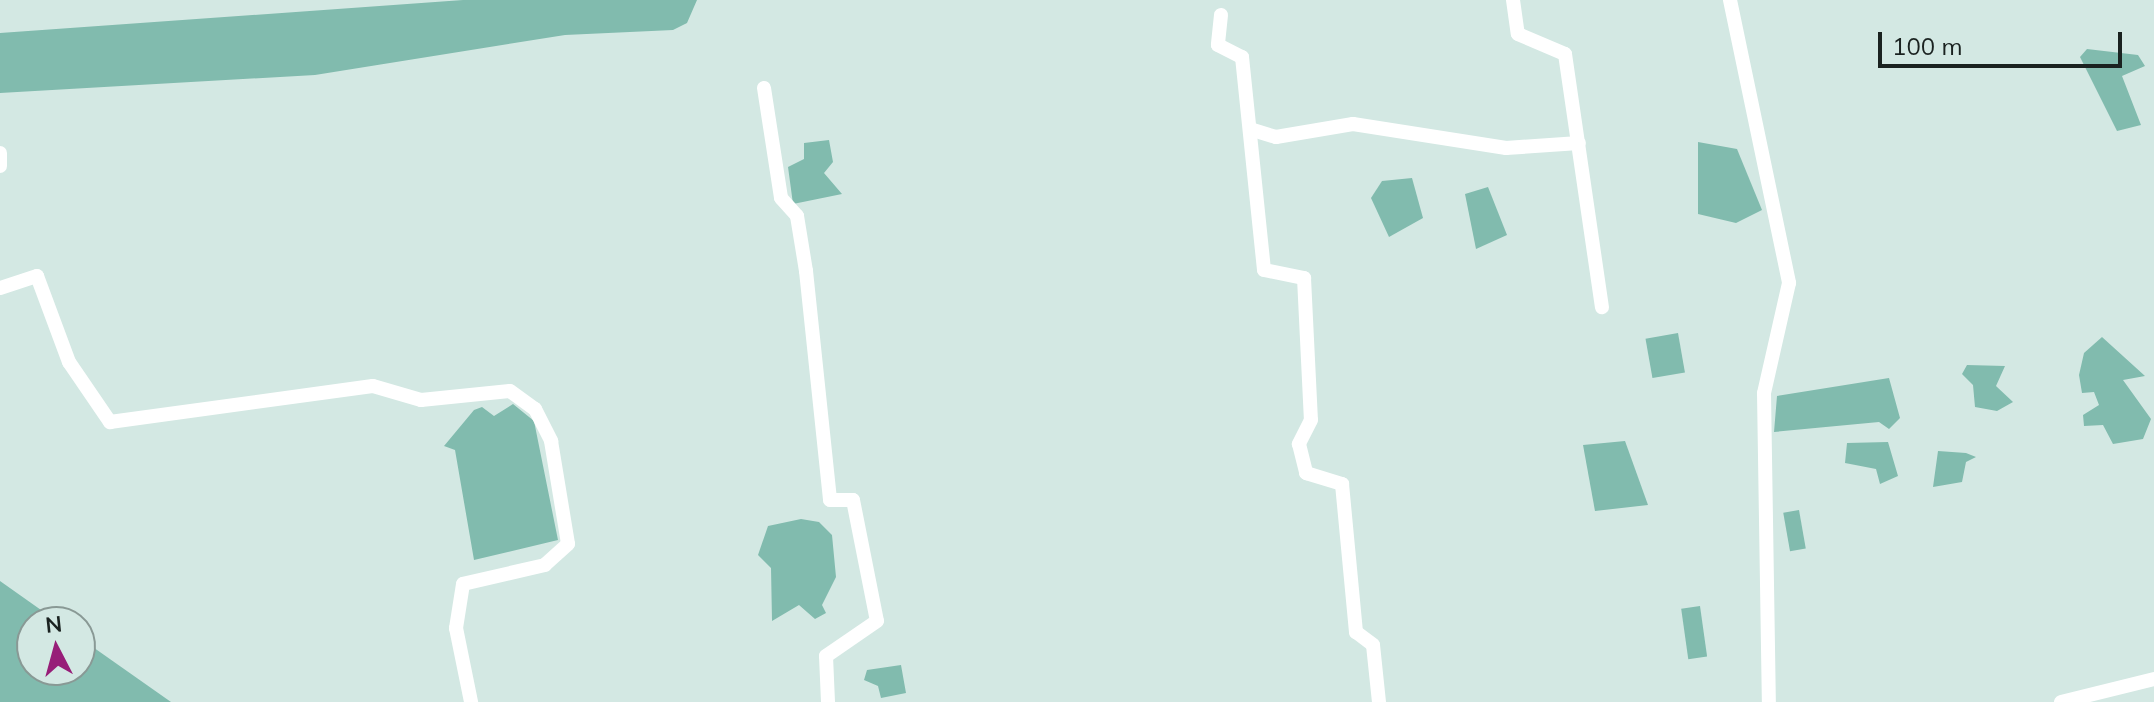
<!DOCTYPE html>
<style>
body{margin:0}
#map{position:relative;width:2154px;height:702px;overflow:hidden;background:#d3e8e3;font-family:Mulish,sans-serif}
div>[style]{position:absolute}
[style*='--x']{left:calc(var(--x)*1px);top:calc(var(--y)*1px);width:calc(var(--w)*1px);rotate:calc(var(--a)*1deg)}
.water>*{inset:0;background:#81bbae;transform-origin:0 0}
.street>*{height:14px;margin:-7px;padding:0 7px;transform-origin:7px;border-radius:7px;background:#fff}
span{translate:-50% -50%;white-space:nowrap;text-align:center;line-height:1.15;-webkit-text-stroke:6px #d3e8e3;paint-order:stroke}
.north{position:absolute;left:16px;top:606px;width:80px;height:80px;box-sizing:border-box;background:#d3e8e3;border:2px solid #899995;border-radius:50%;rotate:354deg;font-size:22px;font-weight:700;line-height:32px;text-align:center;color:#1a2220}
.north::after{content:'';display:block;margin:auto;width:28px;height:36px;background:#971e78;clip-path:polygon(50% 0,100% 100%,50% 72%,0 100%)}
.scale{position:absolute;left:1878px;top:32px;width:244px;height:36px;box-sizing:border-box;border:4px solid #1a2220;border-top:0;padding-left:10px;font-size:24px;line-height:28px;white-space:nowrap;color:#1a2220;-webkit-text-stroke:6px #d3e8e3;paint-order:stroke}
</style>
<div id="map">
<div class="water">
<i style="clip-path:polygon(463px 0,697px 0,687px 23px,673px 30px,565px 35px,315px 75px,0 93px,0 33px)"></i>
<i style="clip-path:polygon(2087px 49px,2138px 55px,2145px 66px,2122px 76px,2141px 125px,2117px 131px,2080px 57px)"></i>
<i style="clip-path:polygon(829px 140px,833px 162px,824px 173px,842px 194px,793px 204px,788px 167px,804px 159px,804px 143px)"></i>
<i style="clip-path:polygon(1698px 142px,1737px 149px,1762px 210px,1736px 223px,1698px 214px)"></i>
<i style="clip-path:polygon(1412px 178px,1423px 218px,1389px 237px,1371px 198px,1382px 181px)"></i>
<i style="clip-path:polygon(1488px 187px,1507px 235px,1476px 249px,1465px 194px)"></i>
<i style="left:1678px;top:333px;width:40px;height:33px;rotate:80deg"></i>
<i style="clip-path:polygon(2102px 337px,2145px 376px,2123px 380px,2151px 419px,2143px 439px,2113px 444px,2103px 425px,2084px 426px,2083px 415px,2099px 405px,2094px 392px,2082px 393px,2079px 375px,2084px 353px)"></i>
<i style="clip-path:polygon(1967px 365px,2005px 366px,1996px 386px,2013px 402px,1997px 411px,1975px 407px,1973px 385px,1962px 374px)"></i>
<i style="clip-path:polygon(1889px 378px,1900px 418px,1889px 429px,1879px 422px,1774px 432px,1777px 396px)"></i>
<i style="clip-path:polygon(513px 404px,534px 421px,558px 540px,474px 560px,455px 450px,444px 446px,474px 410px,482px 407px,494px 416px)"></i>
<i style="clip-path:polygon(1625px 441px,1648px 505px,1595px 511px,1583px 445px)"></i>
<i style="clip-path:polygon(1888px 442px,1898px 476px,1880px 484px,1876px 469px,1845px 463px,1847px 443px)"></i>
<i style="clip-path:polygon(1938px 451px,1966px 453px,1976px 457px,1966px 462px,1962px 482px,1933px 487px)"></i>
<i style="left:1799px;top:510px;width:39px;height:16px;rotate:80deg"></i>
<i style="clip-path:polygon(801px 519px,819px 522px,832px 535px,836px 577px,822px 605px,826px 613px,815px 619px,799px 605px,772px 621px,771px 568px,758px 555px,768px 526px)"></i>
<i style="clip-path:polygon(0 581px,58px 622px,32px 622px,32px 670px,80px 670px,80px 638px,171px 702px,0 702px)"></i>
<i style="left:1700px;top:606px;width:51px;height:19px;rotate:82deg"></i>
<i style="clip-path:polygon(901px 665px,906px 693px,881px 698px,878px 686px,864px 680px,867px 670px)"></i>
</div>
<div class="street">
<i style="--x:1513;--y:0;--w:34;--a:82"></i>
<i style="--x:1518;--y:34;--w:51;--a:23.1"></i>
<i style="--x:1565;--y:54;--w:256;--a:81.7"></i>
<i style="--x:1730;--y:0;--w:289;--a:78.2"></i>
<i style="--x:1789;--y:283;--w:113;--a:102.8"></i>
<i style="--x:1764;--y:393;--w:309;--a:89.1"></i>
<i style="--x:1221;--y:15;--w:30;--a:96"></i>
<i style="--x:1218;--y:45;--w:27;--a:27"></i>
<i style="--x:1242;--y:57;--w:214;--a:84.1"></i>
<i style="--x:1264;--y:270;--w:41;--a:11.3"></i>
<i style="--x:1304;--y:278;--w:142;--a:87.2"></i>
<i style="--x:1311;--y:420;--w:27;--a:117"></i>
<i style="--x:1299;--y:444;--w:30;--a:76"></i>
<i style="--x:1306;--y:473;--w:38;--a:17"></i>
<i style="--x:1342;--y:484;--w:149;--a:84.6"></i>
<i style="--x:1356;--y:632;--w:21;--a:37"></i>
<i style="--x:1373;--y:645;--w:57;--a:84"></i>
<i style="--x:764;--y:88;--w:111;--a:81.2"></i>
<i style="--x:781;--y:198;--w:24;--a:48"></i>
<i style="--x:797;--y:216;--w:56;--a:80.7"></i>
<i style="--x:806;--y:271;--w:230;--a:84"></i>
<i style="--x:830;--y:500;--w:23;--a:0"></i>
<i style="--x:853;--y:500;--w:123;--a:78.8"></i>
<i style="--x:877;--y:621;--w:62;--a:145.5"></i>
<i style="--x:826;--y:656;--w:46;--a:87.5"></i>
<i style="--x:1253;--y:130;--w:24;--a:17"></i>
<i style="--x:1276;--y:137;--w:78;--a:-9.6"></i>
<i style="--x:1353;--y:124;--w:155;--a:8.9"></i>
<i style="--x:1506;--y:148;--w:73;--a:-3.9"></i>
<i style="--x:0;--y:153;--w:13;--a:90"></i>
<i style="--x:0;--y:288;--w:39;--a:-18"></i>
<i style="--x:37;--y:276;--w:92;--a:69.6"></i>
<i style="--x:69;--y:362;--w:73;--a:55.7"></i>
<i style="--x:110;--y:422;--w:265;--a:-7.8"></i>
<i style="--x:373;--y:386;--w:50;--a:16.3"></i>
<i style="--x:421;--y:400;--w:89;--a:-5.8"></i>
<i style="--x:510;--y:391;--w:31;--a:36"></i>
<i style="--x:535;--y:409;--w:36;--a:63"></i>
<i style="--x:551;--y:441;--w:104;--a:80.6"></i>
<i style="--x:568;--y:544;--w:31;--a:138"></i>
<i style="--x:545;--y:565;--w:84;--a:167"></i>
<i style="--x:463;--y:584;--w:45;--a:99"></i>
<i style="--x:456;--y:628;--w:76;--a:78.5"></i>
<i style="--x:2061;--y:702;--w:96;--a:-13.9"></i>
</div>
<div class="north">N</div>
<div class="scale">100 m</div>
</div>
